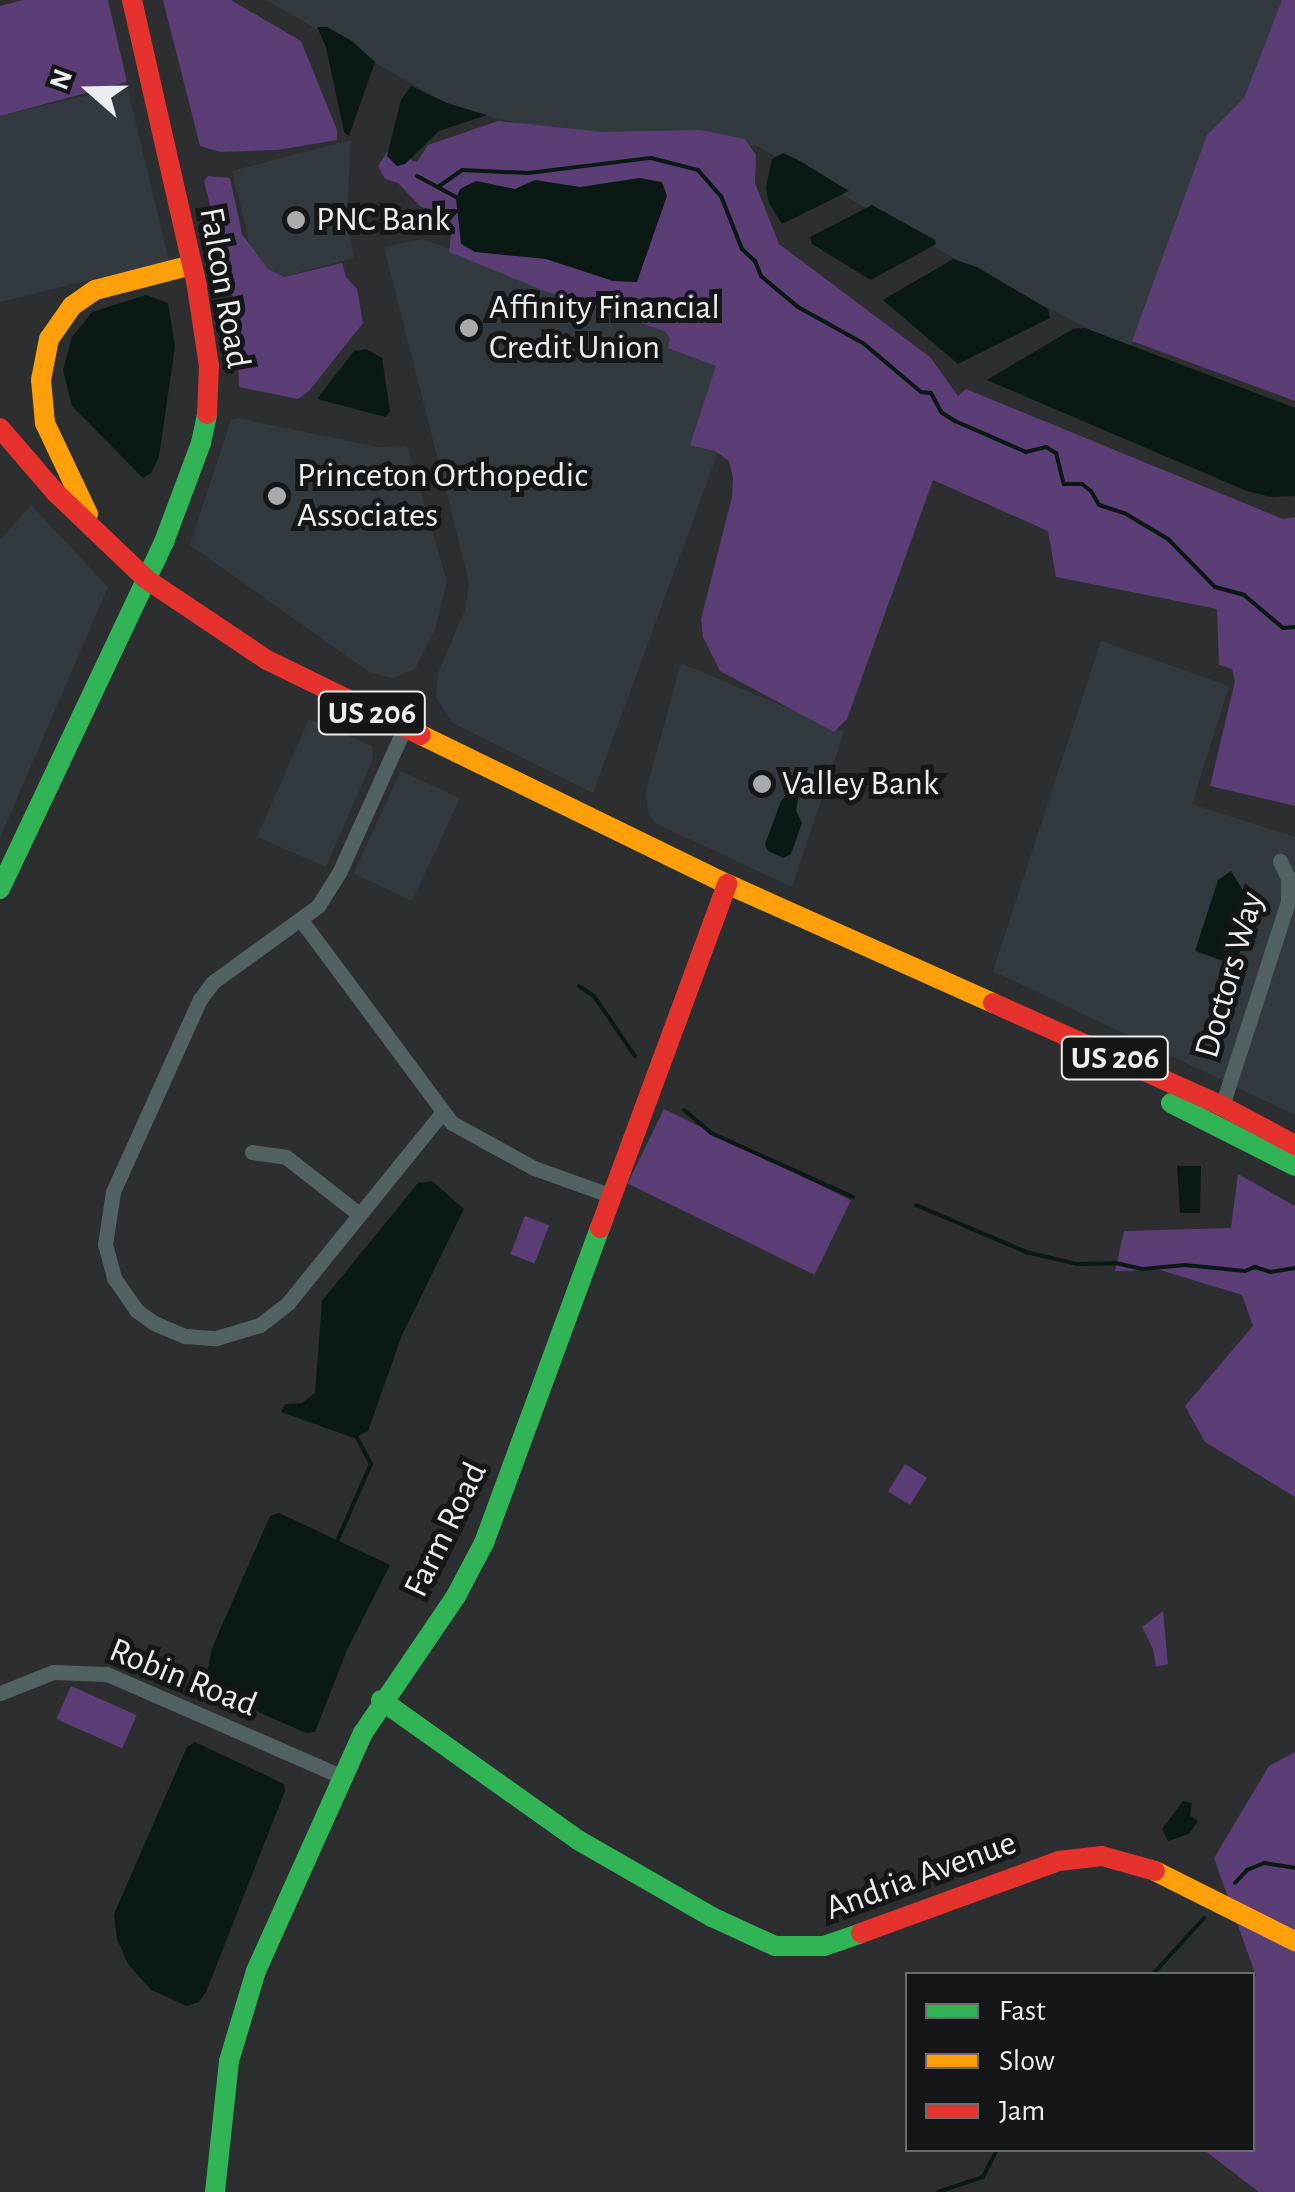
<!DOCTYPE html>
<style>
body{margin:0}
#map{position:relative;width:1295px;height:2192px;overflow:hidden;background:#2c2e2f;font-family:"Alegreya Sans",sans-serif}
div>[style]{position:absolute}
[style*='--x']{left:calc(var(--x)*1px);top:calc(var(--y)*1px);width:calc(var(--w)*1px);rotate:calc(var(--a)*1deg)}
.built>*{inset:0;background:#333a3f;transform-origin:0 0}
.green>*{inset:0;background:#5c3e76;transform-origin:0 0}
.water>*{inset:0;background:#0a1914}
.stream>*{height:4px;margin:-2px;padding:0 2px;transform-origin:2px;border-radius:2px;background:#0a1914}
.street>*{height:15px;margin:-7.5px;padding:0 7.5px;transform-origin:7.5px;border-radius:7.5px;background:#526263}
.fast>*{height:20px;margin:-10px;padding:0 10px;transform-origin:10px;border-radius:10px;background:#30b455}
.slow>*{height:20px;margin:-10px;padding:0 10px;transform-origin:10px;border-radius:10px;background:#ff9f0a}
.jam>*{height:20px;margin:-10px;padding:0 10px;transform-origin:10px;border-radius:10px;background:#e5322d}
.dots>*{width:28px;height:28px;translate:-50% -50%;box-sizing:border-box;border:5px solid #151617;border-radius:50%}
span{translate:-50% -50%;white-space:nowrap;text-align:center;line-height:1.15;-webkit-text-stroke:10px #151617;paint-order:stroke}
.shield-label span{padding:2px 8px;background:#151617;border:2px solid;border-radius:8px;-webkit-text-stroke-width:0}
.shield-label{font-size:32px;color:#ebedee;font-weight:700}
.poi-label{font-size:35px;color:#ebedee}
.left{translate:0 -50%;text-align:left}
.street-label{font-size:35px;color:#ebedee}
.legend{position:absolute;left:905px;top:1972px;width:350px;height:180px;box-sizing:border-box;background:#151617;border:2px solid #6b6c6d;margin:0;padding:12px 18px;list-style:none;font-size:30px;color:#ebedee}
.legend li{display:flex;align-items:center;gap:20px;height:50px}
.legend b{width:50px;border:2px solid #6b6c6d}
.north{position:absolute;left:40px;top:40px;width:100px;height:100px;-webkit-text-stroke:8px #151617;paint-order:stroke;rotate:290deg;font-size:28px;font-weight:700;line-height:40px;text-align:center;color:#ebedee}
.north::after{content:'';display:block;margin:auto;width:35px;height:45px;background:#ebedee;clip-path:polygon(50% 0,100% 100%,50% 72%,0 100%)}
</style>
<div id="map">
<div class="built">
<i style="clip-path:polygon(266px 0,1282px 0,1244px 98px,1207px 135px,1129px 349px,987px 277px,757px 146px,559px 133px,456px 109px)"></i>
<i style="clip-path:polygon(127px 86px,169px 261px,0 302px,0 116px)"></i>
<i style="clip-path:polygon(351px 140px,347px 221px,354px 258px,259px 283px,232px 171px)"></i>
<i style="clip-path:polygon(423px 239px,753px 357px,593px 793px,453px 723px,436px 697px,438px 673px,465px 610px,469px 582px,384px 247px)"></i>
<i style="clip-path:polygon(237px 418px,378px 447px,407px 446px,447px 581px,435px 630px,415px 669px,393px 678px,369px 672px,190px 545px,231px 420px)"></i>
<i style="clip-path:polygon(31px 505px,108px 587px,0 838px,0 540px)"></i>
<i style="clip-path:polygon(1101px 641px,1229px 686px,1192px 804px,1295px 837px,1295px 1115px,993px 971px)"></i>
<i style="clip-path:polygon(681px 663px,844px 732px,792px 887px,657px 824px,648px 814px,646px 791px)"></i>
<i style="clip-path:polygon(309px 719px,372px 746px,373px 759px,326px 867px,257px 837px)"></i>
<i style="left:401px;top:771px;width:65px;height:113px;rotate:25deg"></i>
</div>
<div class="green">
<i style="clip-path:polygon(23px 0,108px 0,127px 82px,0 116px,0 6px)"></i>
<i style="clip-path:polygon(163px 0,231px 0,301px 41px,337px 130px,337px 140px,277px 150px,221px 152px,200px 146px)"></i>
<i style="clip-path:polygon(1282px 0,1295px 0,1295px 401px,1132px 341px,1207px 135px,1244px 98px)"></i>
<i style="clip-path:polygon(498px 121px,602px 132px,700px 130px,745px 139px,756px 155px,755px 183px,779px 244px,930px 357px,958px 396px,966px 389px,1283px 519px,1295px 517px,1295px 806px,1210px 786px,1235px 681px,1232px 669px,1219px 665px,1217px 609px,1056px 577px,1048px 531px,933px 480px,847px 719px,834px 732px,720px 671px,703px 637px,701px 619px,732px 497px,733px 478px,729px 461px,715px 451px,690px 445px,716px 366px,668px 348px,670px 338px,665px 331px,545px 291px,449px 252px,451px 232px,444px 212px,421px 207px,398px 183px,385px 179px,378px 166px,387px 152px,417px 162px,428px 145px)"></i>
<i style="clip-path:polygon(208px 176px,230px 178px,242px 234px,268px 269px,284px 277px,342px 263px,346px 277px,357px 289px,363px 323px,309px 391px,298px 399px,239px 387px,236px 310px,204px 181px)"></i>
<i style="left:664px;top:1109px;width:208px;height:83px;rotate:26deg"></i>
<i style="clip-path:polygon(1238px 1174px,1295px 1206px,1295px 1497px,1205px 1442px,1185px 1406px,1253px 1326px,1242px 1295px,1160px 1270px,1115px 1271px,1124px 1231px,1231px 1228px)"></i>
<i style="left:525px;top:1216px;width:26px;height:41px;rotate:21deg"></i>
<i style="left:905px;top:1464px;width:26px;height:32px;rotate:32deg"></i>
<i style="clip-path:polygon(1163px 1611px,1168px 1664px,1156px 1667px,1153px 1649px,1142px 1627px)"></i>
<i style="left:71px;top:1686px;width:72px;height:36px;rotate:24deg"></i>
<i style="clip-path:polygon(1295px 1752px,1295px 2192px,1259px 2192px,1204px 2150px,1252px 2150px,1252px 1978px,1256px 1976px,1214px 1858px,1269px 1766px)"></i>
</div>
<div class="water">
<i style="clip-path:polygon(317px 27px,327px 27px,352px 41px,375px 62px,349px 136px,344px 132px,326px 47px)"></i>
<i style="clip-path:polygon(411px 86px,447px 103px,487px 115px,439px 131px,405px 164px,397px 166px,387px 156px,401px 100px)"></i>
<i style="clip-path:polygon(783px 153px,800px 161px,849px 191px,782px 224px,769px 203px,766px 187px,772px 159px)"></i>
<i style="clip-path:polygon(640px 178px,662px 182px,667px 196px,637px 282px,613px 281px,546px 259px,475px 252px,461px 244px,456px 199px,460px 189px,476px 181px,515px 189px,535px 180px,580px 187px)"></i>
<i style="clip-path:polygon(872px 205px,935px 240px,936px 244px,871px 280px,812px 244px,810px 237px)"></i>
<i style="clip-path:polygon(953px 259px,977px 267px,1048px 309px,1050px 318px,958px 364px,883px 300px)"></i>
<i style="clip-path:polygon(146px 295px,168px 303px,175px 346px,159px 457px,151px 473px,143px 478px,72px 406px,63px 370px,72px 337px,92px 312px)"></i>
<i style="clip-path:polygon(1085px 328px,1295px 408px,1295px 496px,1271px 497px,1247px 491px,987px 380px,1073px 329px)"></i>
<i style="clip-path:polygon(366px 349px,382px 358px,390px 411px,386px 417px,317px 399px,354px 351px)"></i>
<i style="clip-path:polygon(790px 792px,799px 795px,796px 810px,802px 823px,791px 854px,783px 858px,768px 851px,765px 844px,781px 801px)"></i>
<i style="clip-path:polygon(1231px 871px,1255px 910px,1235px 965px,1195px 951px,1218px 880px)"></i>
<i style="clip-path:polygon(1177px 1166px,1201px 1166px,1200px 1213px,1180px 1213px)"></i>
<i style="clip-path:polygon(432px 1181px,464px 1209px,402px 1335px,368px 1431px,354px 1438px,281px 1412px,285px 1404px,302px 1403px,315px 1393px,322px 1301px,418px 1183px)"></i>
<i style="clip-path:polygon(279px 1513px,390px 1565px,347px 1650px,315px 1732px,306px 1733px,204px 1688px,212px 1648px,270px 1516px)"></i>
<i style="clip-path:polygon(195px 1742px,284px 1784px,285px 1791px,206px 1992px,199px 2002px,187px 2006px,151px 1990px,128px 1964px,117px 1939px,114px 1914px,187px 1747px)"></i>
<i style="clip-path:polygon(1183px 1801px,1192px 1803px,1190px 1816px,1198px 1821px,1189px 1834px,1168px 1841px,1162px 1829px)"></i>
</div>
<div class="stream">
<i style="--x:417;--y:176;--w:47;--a:28.2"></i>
<i style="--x:438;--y:187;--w:29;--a:-35"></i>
<i style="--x:462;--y:170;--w:66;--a:2.6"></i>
<i style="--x:528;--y:173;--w:124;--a:-7"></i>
<i style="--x:651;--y:158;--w:49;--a:14.3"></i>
<i style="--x:698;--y:170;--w:35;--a:49"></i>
<i style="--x:721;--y:196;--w:57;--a:68.4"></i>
<i style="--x:742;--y:249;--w:18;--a:43"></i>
<i style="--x:755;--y:261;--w:16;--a:68"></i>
<i style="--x:761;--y:276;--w:48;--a:40"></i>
<i style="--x:798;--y:307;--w:74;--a:29"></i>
<i style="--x:863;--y:343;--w:76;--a:40.2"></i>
<i style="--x:921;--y:392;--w:10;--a:6"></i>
<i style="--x:931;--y:393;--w:21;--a:62"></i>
<i style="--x:941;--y:412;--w:17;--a:33"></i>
<i style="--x:955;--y:421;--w:77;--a:23.6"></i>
<i style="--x:1026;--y:452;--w:21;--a:-14"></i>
<i style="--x:1046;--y:447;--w:12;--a:31"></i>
<i style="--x:1056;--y:453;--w:32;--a:76"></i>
<i style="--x:1064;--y:484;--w:18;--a:0"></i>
<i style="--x:1082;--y:484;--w:11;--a:38"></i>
<i style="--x:1091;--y:491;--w:16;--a:60"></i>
<i style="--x:1099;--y:505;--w:28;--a:18"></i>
<i style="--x:1126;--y:514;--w:49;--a:30.8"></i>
<i style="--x:1168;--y:539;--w:67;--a:45.6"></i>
<i style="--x:1215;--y:587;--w:30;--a:15"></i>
<i style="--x:1244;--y:595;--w:51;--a:40.2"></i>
<i style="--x:1283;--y:628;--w:12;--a:-5"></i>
<i style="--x:579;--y:986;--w:18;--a:34"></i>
<i style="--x:594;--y:996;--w:73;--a:55.7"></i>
<i style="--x:684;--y:1110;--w:35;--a:40"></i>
<i style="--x:711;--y:1133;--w:156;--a:24.3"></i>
<i style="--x:916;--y:1205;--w:120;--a:23.1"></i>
<i style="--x:1026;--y:1252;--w:52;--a:13.2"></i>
<i style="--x:1077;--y:1264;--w:39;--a:-1"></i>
<i style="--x:1116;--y:1263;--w:28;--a:13"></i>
<i style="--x:1143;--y:1269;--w:42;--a:-5.4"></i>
<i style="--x:1185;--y:1265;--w:60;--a:5.7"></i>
<i style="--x:1245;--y:1271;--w:11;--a:-22"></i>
<i style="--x:1255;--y:1267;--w:16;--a:18"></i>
<i style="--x:1270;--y:1272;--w:25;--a:-9"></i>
<i style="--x:338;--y:1539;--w:82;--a:-66.3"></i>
<i style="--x:371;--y:1464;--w:32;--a:-118"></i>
<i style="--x:1235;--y:1883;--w:18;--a:-47"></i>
<i style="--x:1247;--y:1870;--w:18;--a:-22"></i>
<i style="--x:1264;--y:1863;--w:31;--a:9"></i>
<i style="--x:1153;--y:1974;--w:76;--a:-47.7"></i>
<i style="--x:938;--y:2192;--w:47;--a:-18.4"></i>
<i style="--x:983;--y:2177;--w:30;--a:-63"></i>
</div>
<div class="street">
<i style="--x:404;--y:729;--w:156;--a:114.3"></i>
<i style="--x:340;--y:871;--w:41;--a:122.2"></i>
<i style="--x:318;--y:906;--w:130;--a:144.1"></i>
<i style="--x:213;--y:982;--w:21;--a:127"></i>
<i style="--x:200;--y:999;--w:212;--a:114.3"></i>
<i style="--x:113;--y:1192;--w:53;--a:98.7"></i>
<i style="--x:105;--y:1244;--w:35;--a:75"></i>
<i style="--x:114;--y:1278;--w:39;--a:55"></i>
<i style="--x:136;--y:1310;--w:22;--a:36"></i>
<i style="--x:154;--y:1323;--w:34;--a:23"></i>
<i style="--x:185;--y:1336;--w:31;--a:4"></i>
<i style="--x:216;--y:1338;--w:46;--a:-16.5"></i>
<i style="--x:260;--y:1325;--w:36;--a:-38"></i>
<i style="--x:288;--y:1303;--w:245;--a:-51"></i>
<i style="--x:301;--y:920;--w:253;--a:53.4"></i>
<i style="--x:452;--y:1123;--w:94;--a:28.8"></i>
<i style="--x:534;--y:1168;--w:83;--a:19.7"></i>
<i style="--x:1222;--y:1106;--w:214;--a:-72.1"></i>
<i style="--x:1288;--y:902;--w:24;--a:-90"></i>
<i style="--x:1288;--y:878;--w:19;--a:-115"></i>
<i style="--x:252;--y:1152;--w:34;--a:8"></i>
<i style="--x:286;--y:1157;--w:93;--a:38"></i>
<i style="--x:0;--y:1693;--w:57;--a:-21.6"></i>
<i style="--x:53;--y:1672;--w:54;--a:2.1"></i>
<i style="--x:107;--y:1674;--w:254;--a:23.6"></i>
</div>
<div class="fast">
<i style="--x:0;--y:889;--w:384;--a:-64.7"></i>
<i style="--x:164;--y:542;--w:106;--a:-69.5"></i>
<i style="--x:201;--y:443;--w:30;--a:-78"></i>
<i style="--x:1171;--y:1103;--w:139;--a:26.9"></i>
<i style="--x:381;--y:1700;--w:242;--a:35.4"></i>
<i style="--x:578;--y:1840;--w:155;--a:29.9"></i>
<i style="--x:712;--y:1917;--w:69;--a:24.7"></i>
<i style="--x:775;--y:1946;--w:49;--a:0"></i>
<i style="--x:824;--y:1946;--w:39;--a:-19"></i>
<i style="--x:215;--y:2192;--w:132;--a:-83.9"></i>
<i style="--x:229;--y:2061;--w:94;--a:-73.3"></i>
<i style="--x:256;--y:1971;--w:261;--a:-65.8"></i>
<i style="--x:363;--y:1733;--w:166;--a:-55.8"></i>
<i style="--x:456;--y:1596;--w:60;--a:-62.2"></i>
<i style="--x:484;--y:1543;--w:336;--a:-69.8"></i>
</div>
<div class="slow">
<i style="--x:88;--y:514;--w:101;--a:-115.3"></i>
<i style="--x:45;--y:423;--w:43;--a:-95.3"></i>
<i style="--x:41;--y:380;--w:42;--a:-79"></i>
<i style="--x:49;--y:339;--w:40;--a:-55.1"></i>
<i style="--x:72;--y:306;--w:28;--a:-35"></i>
<i style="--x:95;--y:290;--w:100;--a:-14.5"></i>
<i style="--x:421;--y:735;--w:340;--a:26"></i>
<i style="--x:727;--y:884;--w:291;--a:24.1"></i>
<i style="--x:1155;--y:1871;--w:157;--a:26.6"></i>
</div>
<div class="jam">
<i style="--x:132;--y:0;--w:294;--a:77.2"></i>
<i style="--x:197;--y:287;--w:80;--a:81.4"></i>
<i style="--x:209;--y:366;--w:48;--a:92.4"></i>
<i style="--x:0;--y:428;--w:84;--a:49.3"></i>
<i style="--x:55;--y:492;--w:126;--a:43.7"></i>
<i style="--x:146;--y:579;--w:146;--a:33.8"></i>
<i style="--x:267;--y:660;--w:171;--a:26"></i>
<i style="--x:993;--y:1003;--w:251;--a:24.2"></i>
<i style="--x:1222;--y:1106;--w:83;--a:28.1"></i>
<i style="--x:600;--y:1228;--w:367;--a:-69.7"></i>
<i style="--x:861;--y:1933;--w:211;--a:-20"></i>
<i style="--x:1059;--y:1861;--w:43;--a:-6.6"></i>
<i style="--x:1102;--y:1856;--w:55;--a:15.8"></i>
</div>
<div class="dots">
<i style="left:296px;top:220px;background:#a8aaab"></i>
<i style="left:469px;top:328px;background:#a8aaab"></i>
<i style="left:277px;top:496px;background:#a8aaab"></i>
<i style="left:762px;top:784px;background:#a8aaab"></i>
</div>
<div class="shield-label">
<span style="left:372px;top:713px">US 206</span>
<span style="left:1115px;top:1058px">US 206</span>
</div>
<div class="poi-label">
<span class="left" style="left:316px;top:220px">PNC Bank</span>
<span class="left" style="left:489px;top:328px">Affinity Financial<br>Credit Union</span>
<span class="left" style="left:297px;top:496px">Princeton Orthopedic<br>Associates</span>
<span class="left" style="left:782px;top:784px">Valley Bank</span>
</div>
<div class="street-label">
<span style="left:224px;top:288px;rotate:80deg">Falcon Road</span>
<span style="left:1230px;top:975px;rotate:-74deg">Doctors Way</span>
<span style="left:446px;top:1530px;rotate:-64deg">Farm Road</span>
<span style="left:183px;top:1678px;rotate:22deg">Robin Road</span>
<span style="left:921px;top:1876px;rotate:-20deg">Andria Avenue</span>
</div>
<ul class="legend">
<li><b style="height:12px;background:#30b455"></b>Fast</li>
<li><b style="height:12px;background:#ff9f0a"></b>Slow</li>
<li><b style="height:12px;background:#e5322d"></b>Jam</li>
</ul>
<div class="north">N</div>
</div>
